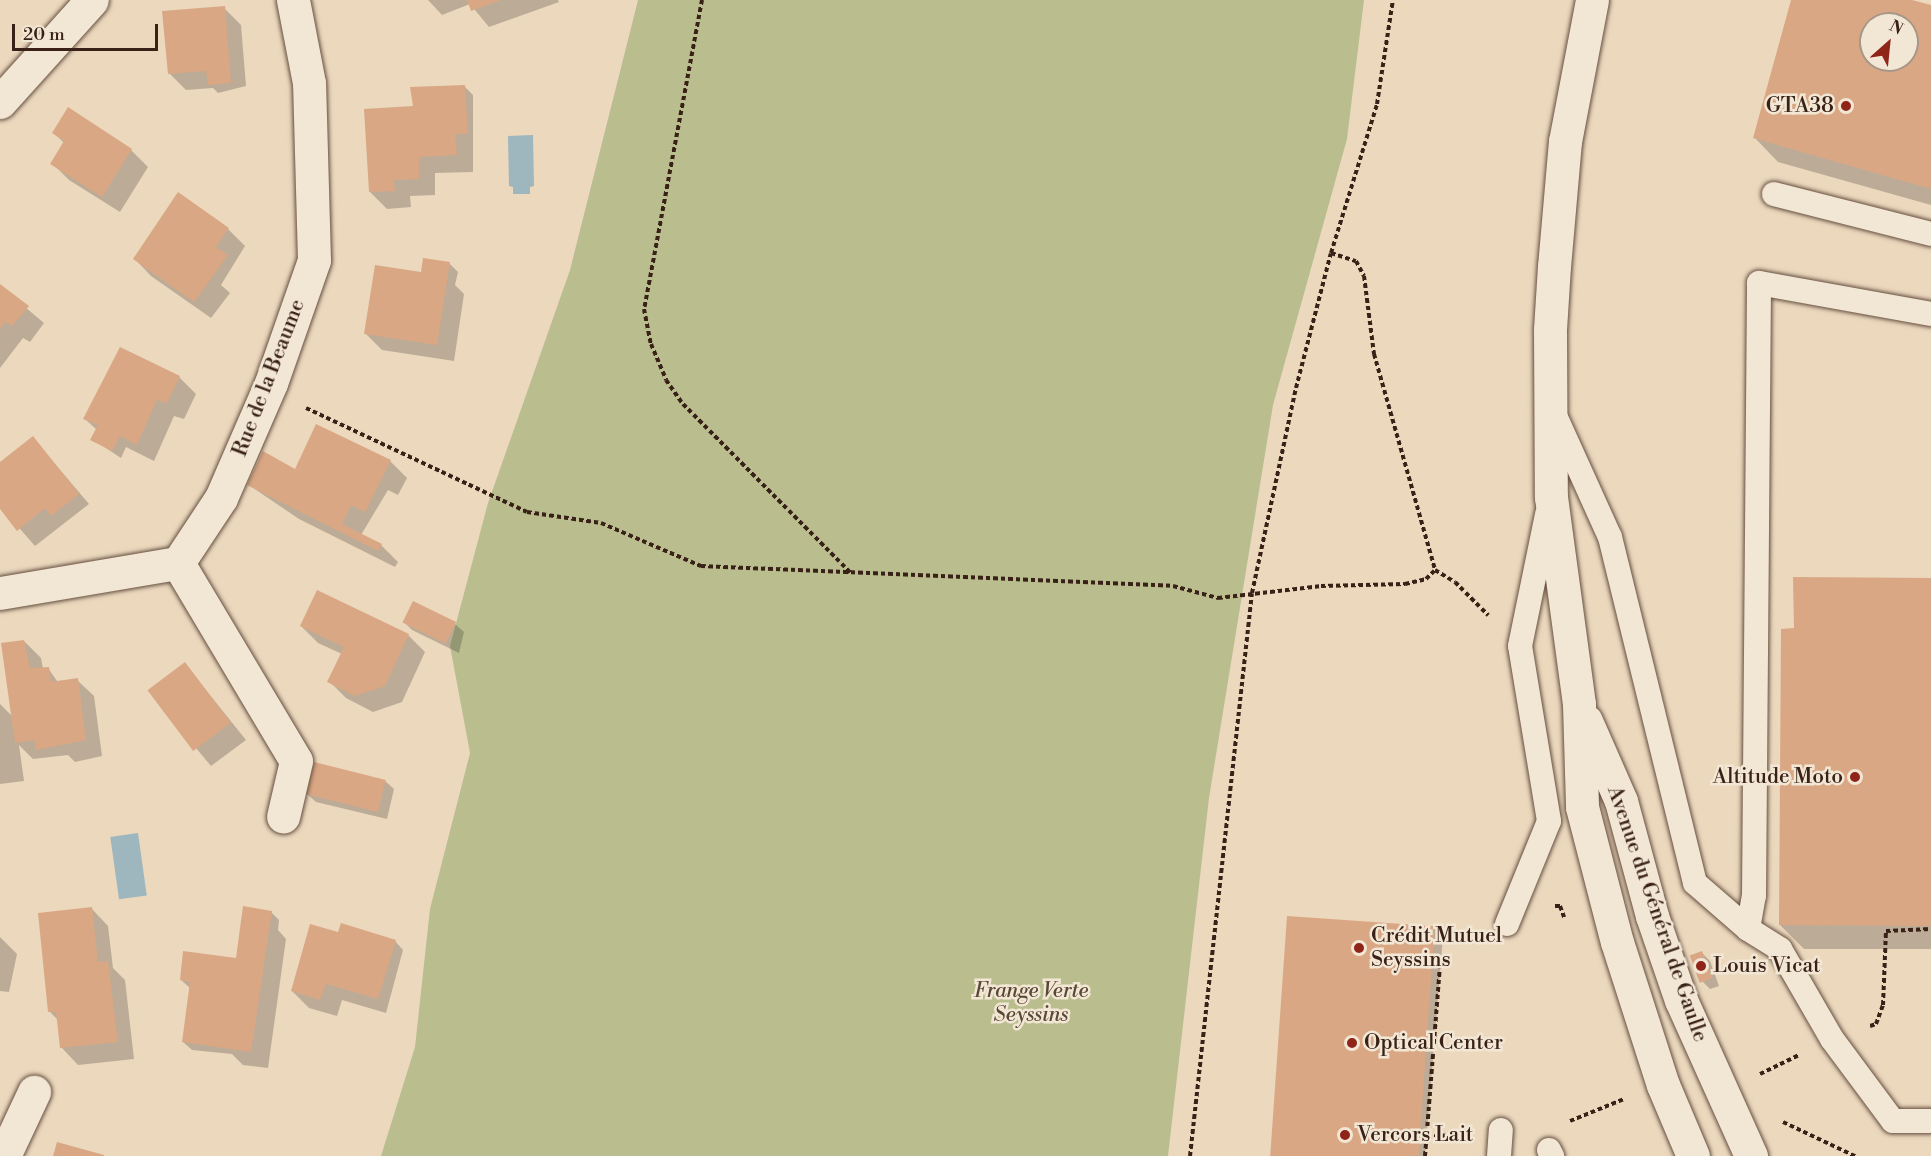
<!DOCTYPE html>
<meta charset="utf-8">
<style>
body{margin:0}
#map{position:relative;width:1931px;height:1156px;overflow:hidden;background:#ebd8bd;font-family:"Libre Bodoni",serif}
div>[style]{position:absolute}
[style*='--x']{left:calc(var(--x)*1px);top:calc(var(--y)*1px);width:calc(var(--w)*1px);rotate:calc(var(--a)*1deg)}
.green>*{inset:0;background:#babe8f}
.water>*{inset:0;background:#9eb6bd;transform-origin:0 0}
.shadow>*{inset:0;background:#0003}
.building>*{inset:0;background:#daa784;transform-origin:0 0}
.path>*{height:4px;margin-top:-2px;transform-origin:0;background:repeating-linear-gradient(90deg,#392117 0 4.5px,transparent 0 7.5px)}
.roads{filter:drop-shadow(0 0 2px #664f40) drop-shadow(0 0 2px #664f40)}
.lane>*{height:24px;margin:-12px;padding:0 12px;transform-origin:12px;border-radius:12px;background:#f2e6d4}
.street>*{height:33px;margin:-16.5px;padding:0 16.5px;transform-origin:16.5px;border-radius:16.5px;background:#f2e6d4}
.secondary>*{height:33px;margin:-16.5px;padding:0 16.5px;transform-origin:16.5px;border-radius:16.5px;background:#f2e6d4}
.dots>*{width:16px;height:16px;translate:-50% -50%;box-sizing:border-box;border:3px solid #f2e6d4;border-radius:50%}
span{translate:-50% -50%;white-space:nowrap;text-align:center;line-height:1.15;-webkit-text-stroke:5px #f2e6d4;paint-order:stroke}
.poi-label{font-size:21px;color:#392117}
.right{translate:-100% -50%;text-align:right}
.left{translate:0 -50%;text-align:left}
.street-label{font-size:21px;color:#392117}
.park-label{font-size:21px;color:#594835;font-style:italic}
.north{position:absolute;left:1859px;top:12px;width:60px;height:60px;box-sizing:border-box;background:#f2e6d4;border:2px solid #a89788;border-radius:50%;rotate:27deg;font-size:16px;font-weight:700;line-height:24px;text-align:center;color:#392117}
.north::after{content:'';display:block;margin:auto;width:21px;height:27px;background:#8f2418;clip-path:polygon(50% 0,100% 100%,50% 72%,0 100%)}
.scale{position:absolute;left:12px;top:24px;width:146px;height:27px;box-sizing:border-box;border:3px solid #392117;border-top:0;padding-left:8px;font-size:18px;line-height:21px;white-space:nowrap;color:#392117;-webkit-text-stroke:4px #f2e6d4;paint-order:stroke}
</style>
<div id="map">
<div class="green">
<i style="clip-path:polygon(638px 0,1364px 0,1347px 139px,1273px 405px,1209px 798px,1168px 1156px,381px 1156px,415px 1047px,430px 909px,470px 753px,450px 646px,488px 503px,570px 270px)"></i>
</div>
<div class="water">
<i style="clip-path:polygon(533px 135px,534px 186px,530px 187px,530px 194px,513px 194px,513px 187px,509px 186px,508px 136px)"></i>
<i style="left:138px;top:833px;width:63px;height:28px;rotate:82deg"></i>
</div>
<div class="shadow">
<i style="clip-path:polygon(428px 0,558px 0,559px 2px,489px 27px,470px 4px,442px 15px)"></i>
<i style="clip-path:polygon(evenodd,1792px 0,1907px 0,1931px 7px,1931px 205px,1778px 162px,1754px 137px,1792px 0,1871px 24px,1907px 24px,1907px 60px,1871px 60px,1871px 24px)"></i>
<i style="clip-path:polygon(224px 8px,241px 25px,246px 86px,218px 93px,213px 88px,186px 90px,169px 73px)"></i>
<i style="clip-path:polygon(464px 86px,473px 95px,473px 172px,435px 173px,435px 195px,410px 196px,411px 207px,387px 209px,370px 192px,414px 108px)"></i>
<i style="clip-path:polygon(68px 109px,131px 150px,148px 167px,120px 212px,69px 180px,52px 163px,64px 143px,54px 133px)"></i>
<i style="clip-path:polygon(228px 229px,245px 246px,221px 285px,230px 293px,211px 318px,151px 276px,135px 259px)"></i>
<i style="clip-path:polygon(450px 264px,458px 272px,455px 285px,464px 294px,454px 361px,382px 350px,365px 333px,422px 273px)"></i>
<i style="clip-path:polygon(0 286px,44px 323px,30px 342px,23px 338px,0 368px)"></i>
<i style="clip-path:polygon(179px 377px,196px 394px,184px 419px,174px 416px,154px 461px,126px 447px,121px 458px,92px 439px,97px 430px,85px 419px)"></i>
<i style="clip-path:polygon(33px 438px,89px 504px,35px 546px,0 506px,0 464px)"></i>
<i style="clip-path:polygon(390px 461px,407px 478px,398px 495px,388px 490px,361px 535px,381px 545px,398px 562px,395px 567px,299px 519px,249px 485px,294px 470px)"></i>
<i style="clip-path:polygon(1931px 579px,1931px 949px,1804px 949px,1780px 925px,1798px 630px)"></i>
<i style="clip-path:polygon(404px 622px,455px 624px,464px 632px,459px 653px,412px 630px)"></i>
<i style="clip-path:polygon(301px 626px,408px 635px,425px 652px,402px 702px,373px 712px,346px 698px,329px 681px,342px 654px,318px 643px)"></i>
<i style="clip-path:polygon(24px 641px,41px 658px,43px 669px,48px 668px,57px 681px,77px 680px,94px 696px,102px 756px,75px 762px,68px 755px,33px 759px,19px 745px,24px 781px,0 784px,0 704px,13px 717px)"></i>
<i style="clip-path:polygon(185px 664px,246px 740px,211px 766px,156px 700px)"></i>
<i style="clip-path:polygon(385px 781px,394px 789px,387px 819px,316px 802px,307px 794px)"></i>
<i style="clip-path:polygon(92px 909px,108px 926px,113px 968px,125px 980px,134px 1059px,78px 1065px,62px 1048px,58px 1020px,50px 1012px)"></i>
<i style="clip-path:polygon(271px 912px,279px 920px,278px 930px,286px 939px,268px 1068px,243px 1065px,232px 1054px,192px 1050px,183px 1042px,190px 988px,181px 980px,235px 959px)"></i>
<i style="clip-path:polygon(1434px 928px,1443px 936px,1425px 1156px,1270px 1156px)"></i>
<i style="clip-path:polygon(339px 934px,395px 941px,403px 950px,386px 1013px,342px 1000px,337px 1016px,309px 1008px,292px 991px)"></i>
<i style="clip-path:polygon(0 937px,17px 954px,9px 992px,0 991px)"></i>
<i style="clip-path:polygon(1701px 952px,1710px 961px,1719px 986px,1710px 989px,1702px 981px)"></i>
</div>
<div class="building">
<i style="clip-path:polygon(467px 0,501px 0,471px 11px)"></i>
<i style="clip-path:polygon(evenodd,1791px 0,1912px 0,1931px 5px,1931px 189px,1753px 138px,1791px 0,1871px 24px,1907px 24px,1907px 60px,1871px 60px,1871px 24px)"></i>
<i style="clip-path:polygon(225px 6px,231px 83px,208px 85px,206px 71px,168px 74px,162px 11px)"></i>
<i style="clip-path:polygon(465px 85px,468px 134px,455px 134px,457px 155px,419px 157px,419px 179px,394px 180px,395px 191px,369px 192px,364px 109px,413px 106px,410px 87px)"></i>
<i style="clip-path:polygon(68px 107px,132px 149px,102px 197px,50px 164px,64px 141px,52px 133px)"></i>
<i style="clip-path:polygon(178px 192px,229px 228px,216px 247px,228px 255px,194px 302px,133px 259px)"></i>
<i style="clip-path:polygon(423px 258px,450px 262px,437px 345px,364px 334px,375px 265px,421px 272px)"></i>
<i style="clip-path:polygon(0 284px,29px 306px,12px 326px,5px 322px,0 329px)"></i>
<i style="clip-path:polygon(120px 347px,180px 376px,167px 403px,157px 400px,137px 445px,120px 436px,112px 451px,90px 440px,98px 425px,83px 419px)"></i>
<i style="clip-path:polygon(316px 424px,391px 460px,365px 512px,351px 505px,342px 524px,382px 544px,378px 551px,247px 485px,263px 451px,295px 469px)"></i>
<i style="clip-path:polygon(33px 436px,79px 494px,51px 516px,45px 508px,17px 531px,0 509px,0 462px)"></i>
<i style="clip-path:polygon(1793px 577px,1931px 578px,1931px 926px,1779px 925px,1781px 629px,1794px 628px)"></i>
<i style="clip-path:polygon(317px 590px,409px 634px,385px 686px,355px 696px,327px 682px,344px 647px,300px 626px)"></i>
<i style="left:413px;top:601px;width:48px;height:24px;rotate:26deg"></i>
<i style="clip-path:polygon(24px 640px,30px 668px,49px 667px,51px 682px,78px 678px,86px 740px,36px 750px,34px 740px,15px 743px,1px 643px)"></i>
<i style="left:185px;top:662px;width:76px;height:47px;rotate:53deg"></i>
<i style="left:314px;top:762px;width:74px;height:33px;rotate:14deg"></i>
<i style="clip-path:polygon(243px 906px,272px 911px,251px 1052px,182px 1042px,190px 982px,180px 980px,183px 951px,236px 958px)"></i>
<i style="clip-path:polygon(92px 907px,98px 962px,108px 961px,118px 1042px,60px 1048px,56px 1012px,48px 1012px,38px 913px)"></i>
<i style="left:1287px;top:916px;width:148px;height:241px;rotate:4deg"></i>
<i style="clip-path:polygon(341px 923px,396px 940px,378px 999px,326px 984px,320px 1000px,291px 991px,310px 924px,338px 932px)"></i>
<i style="left:1702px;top:951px;width:29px;height:13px;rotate:70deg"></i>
<i style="clip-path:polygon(57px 1142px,104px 1155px,104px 1156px,53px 1156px)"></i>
</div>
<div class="path">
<i style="--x:702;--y:0;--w:314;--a:100.6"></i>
<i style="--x:644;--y:309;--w:36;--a:79"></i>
<i style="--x:651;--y:344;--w:39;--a:67"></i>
<i style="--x:666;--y:380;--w:29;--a:55"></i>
<i style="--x:683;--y:404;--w:238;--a:45.2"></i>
<i style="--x:1331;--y:253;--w:26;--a:18"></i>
<i style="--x:1356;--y:261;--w:17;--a:62"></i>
<i style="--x:1364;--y:276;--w:79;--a:82.7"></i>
<i style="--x:1374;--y:354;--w:224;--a:74.2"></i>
<i style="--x:1435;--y:570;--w:23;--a:31"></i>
<i style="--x:1455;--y:582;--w:47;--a:45"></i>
<i style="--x:306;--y:408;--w:244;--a:25.2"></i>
<i style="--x:527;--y:512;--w:75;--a:8.5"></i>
<i style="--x:601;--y:523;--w:109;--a:23.3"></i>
<i style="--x:701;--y:566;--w:472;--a:2.4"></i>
<i style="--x:1173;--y:586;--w:47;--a:14.9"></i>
<i style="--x:1218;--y:598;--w:104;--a:-6.6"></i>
<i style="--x:1321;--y:586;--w:84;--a:-1.4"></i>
<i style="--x:1405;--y:584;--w:22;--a:-13"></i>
<i style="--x:1426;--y:579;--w:13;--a:-45"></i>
<i style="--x:1555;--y:906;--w:5;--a:0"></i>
<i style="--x:1560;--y:906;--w:12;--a:70"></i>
<i style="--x:1870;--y:1026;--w:6;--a:-18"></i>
<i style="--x:1876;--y:1024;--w:20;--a:-70"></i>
<i style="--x:1883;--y:1005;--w:74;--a:-87.7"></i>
<i style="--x:1886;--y:931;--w:45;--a:-2.5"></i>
<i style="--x:1760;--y:1074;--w:43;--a:-26"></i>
<i style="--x:1570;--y:1121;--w:58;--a:-22.2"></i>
<i style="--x:1783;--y:1122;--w:80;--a:25.3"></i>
<i style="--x:1427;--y:1137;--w:35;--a:-5"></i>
<i style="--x:1190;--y:1156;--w:566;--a:-83.72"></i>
<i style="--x:1252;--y:593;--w:210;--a:-77.9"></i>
<i style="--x:1296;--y:388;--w:139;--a:-75.5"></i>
<i style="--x:1331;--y:253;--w:156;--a:-72.8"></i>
<i style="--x:1377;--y:104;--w:105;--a:-81.3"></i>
<i style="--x:1425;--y:1156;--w:193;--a:-85.5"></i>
</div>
<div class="roads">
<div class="lane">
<i style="--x:1774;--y:194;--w:162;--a:14.3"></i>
<i style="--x:1553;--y:411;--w:138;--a:65.7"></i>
<i style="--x:1610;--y:537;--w:356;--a:76.2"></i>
<i style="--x:1695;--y:883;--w:70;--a:41"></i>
<i style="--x:1748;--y:929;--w:38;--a:32"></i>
<i style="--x:1780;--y:949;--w:104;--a:60"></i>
<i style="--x:1832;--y:1039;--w:102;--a:53.4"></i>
<i style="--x:1893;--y:1121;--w:38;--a:0"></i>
<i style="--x:1507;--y:924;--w:111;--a:-67.8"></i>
<i style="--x:1549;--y:821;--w:177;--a:-99.4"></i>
<i style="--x:1520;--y:646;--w:135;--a:-78.4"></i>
<i style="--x:1748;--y:929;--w:34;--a:-80"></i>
<i style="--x:1754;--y:896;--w:613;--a:-89.53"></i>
<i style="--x:1759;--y:283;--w:175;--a:10.2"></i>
<i style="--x:1549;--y:1150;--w:7;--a:63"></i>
<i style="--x:1499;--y:1156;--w:26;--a:-86"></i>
</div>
<div class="street">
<i style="--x:0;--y:102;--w:137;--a:-48"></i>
<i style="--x:178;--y:563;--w:230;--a:59.2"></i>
<i style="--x:296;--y:761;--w:57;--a:103.1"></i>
<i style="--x:0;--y:593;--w:181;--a:-9.6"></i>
<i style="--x:178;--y:563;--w:78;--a:-56.5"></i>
<i style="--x:221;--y:498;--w:125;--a:-66.5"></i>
<i style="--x:271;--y:383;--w:130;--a:-70.7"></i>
<i style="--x:314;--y:260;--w:177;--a:-91.6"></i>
<i style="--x:309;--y:83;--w:85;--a:-100.9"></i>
<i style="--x:4;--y:1156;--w:71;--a:-64.9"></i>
</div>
<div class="secondary">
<i style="--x:1592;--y:0;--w:144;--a:100.8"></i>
<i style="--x:1565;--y:141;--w:125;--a:95"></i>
<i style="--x:1554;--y:266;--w:64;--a:93.6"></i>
<i style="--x:1550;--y:330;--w:167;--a:89.7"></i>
<i style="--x:1551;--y:497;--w:209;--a:82.3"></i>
<i style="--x:1579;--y:704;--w:103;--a:88.3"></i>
<i style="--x:1582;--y:807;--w:139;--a:75.5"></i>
<i style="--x:1617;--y:942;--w:150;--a:72.2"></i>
<i style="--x:1663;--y:1085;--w:77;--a:67.1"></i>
<i style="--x:1586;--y:721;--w:87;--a:66.4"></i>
<i style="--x:1621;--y:801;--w:119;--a:74.9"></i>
<i style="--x:1652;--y:916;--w:89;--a:71"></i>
<i style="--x:1681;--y:1000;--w:171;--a:65.8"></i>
</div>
</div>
<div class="dots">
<i style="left:1846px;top:106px;background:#8f2418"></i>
<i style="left:1855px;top:777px;background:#8f2418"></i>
<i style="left:1359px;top:948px;background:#8f2418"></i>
<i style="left:1701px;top:966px;background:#8f2418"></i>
<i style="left:1352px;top:1043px;background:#8f2418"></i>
<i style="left:1345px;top:1135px;background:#8f2418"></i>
</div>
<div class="poi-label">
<span class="right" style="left:1834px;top:106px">GTA38</span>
<span class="right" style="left:1843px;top:777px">Altitude Moto</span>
<span class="left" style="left:1371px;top:948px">Crédit Mutuel<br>Seyssins</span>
<span class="left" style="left:1713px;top:966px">Louis Vicat</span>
<span class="left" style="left:1364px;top:1043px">Optical Center</span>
<span class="left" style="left:1357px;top:1135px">Vercors Lait</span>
</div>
<div class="street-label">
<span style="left:269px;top:378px;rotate:-69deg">Rue de la Beaume</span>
<span style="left:1657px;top:914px;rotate:71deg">Avenue du Général de Gaulle</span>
</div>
<div class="park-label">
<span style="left:1031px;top:1003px">Frange Verte<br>Seyssins</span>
</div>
<div class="north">N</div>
<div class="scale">20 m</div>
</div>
